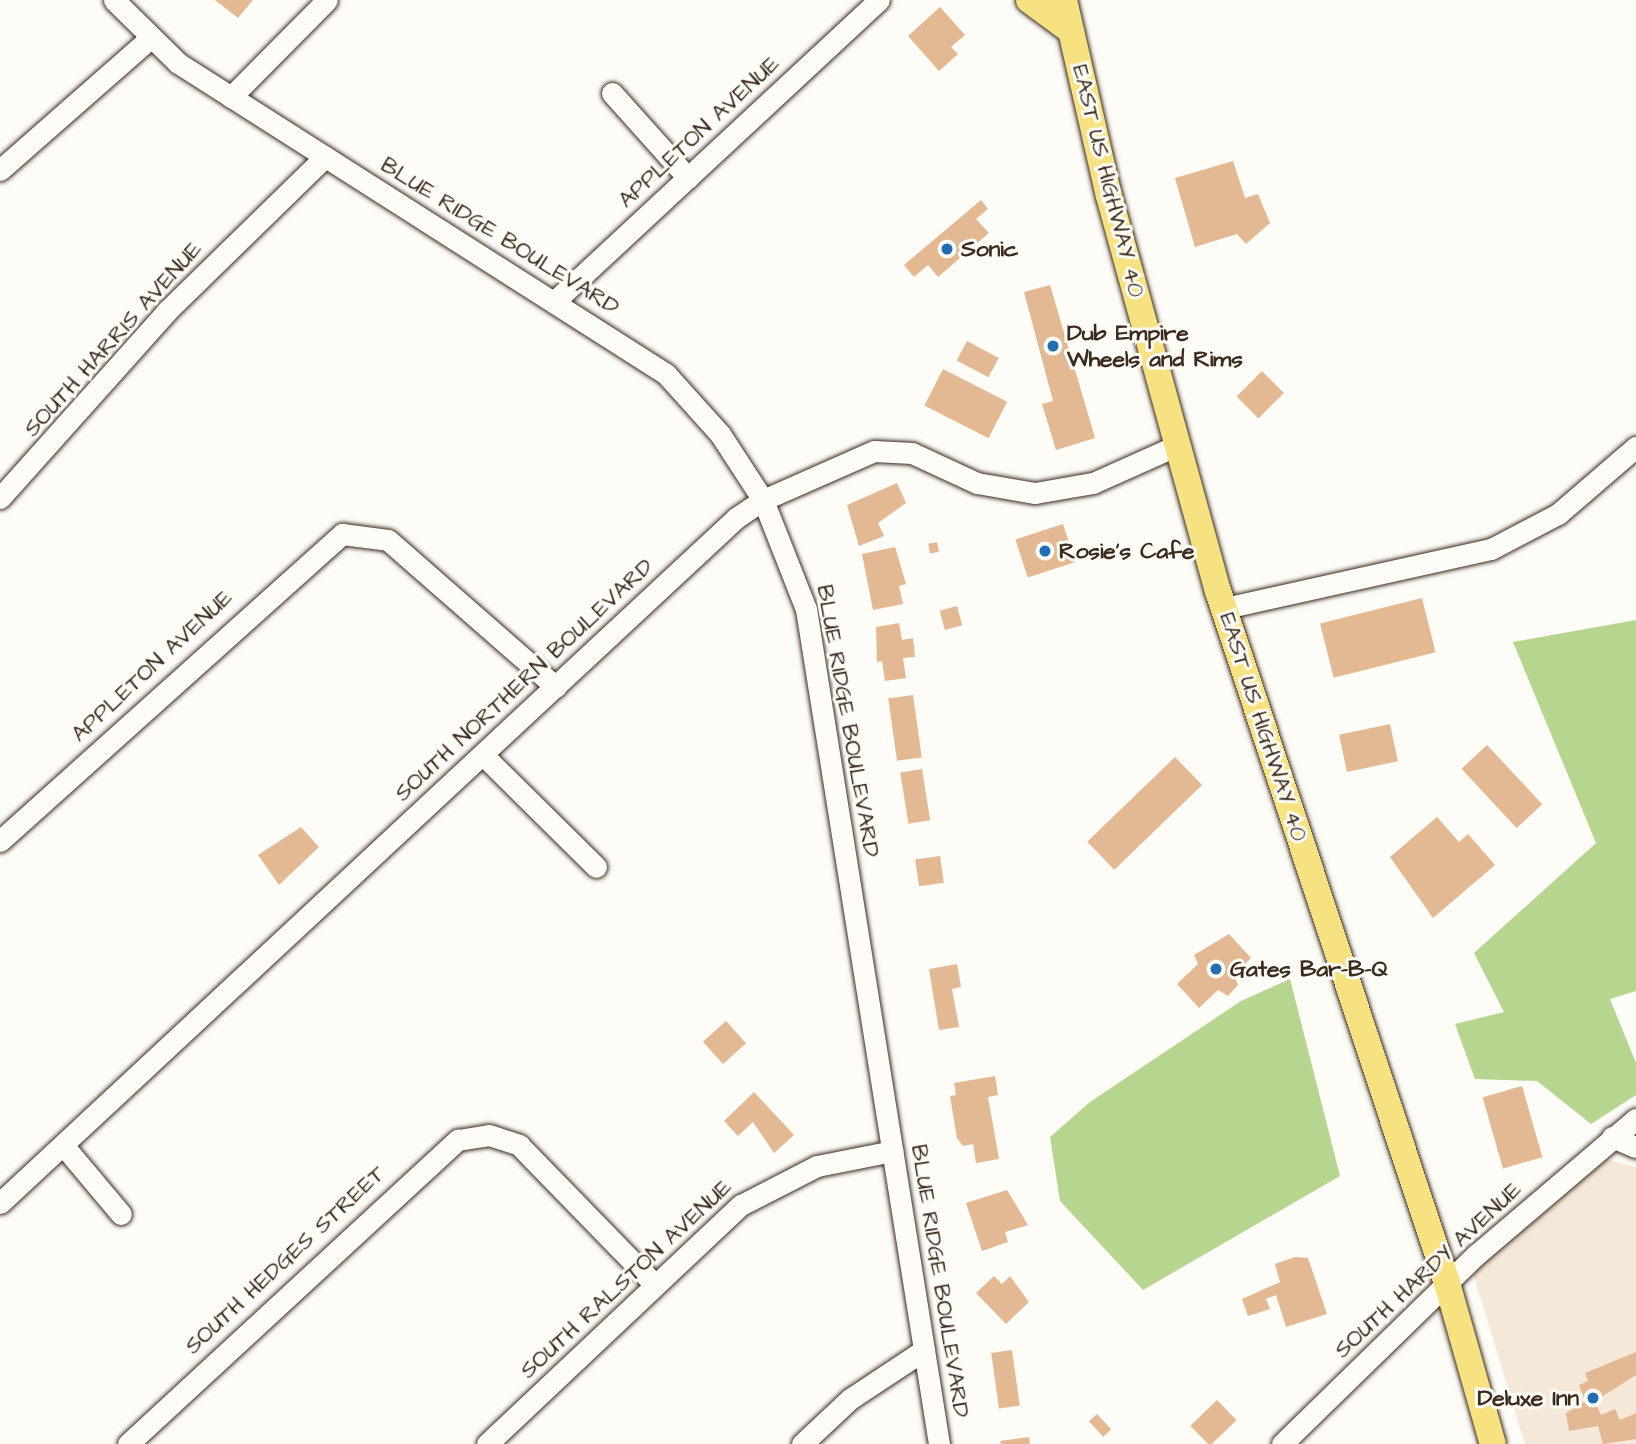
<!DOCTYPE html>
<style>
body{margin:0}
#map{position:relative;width:1636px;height:1444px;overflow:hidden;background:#fdfcf7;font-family:"Architects Daughter",sans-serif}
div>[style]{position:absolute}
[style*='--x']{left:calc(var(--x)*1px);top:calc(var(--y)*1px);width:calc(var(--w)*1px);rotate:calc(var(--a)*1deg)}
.built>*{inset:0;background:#f5e8d9}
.green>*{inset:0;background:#b6d68f}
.building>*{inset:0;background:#e3b993;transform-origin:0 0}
.roads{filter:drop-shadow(0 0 2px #3b2a1e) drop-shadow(0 0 2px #3b2a1e)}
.minor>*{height:21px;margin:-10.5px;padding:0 10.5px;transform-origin:10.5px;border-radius:10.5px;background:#fdfcf7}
.major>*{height:26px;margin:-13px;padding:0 13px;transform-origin:13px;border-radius:13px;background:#f7e281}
.dots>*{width:19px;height:19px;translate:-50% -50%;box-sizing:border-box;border:4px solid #fdfcf7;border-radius:50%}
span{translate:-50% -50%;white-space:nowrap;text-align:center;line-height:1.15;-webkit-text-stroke:6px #fdfcf7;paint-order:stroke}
.street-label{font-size:23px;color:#3b2a1e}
.poi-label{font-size:23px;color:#3b2a1e;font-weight:700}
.left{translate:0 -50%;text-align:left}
.right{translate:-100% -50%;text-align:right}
</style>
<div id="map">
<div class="built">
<i style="clip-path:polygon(1605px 1159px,1636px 1167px,1636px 1444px,1525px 1444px,1471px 1267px)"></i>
</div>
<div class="green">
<i style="clip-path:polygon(1636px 620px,1636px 991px,1610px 999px,1636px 1063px,1636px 1095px,1591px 1124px,1537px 1081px,1475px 1079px,1455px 1024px,1504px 1012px,1474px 953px,1596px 843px,1513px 642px)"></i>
<i style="clip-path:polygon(1290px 979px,1340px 1176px,1143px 1290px,1060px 1201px,1050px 1137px,1090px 1102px,1241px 1001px)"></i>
</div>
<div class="building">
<i style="clip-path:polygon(215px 0,253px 0,238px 18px)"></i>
<i style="clip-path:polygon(940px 7px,965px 35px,951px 47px,958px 54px,939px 71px,908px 36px)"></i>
<i style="clip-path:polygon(1233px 161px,1245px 198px,1258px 194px,1270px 223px,1246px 244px,1237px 234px,1195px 247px,1175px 178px)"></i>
<i style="clip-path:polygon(981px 200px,988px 209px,976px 219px,989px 233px,938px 277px,928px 265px,914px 277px,904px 265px)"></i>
<i style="clip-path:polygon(1050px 285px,1095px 438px,1056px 450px,1042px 404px,1053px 401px,1024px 292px)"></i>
<i style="left:967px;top:341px;width:36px;height:22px;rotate:28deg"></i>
<i style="left:943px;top:369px;width:72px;height:41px;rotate:27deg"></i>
<i style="left:1262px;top:371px;width:31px;height:36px;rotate:45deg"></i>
<i style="clip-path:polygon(897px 483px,906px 503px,878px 523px,884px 536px,859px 546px,847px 505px)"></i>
<i style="left:1063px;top:524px;width:40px;height:50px;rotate:72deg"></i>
<i style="left:937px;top:542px;width:10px;height:9px;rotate:79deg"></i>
<i style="clip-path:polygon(895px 547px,906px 584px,899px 586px,903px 604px,873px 610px,862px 554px)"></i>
<i style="left:1422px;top:598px;width:56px;height:105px;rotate:76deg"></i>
<i style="left:957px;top:606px;width:20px;height:18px;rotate:75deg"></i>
<i style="clip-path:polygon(899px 623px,902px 640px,913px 638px,915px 657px,903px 658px,906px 678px,885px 681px,882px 661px,877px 662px,876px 627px)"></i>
<i style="left:913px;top:695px;width:63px;height:25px;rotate:82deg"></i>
<i style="left:1390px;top:724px;width:38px;height:52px;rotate:78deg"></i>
<i style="left:1487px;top:745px;width:81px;height:35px;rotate:47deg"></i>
<i style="left:1175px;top:757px;width:39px;height:122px;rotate:46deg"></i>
<i style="left:922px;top:769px;width:52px;height:22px;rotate:81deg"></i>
<i style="clip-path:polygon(1437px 817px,1459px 842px,1468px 834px,1495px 865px,1433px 918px,1390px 857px)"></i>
<i style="clip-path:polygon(301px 827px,319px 847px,279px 885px,258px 855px)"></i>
<i style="left:940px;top:856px;width:27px;height:25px;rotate:82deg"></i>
<i style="clip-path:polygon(1229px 934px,1251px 958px,1234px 975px,1238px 985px,1228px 996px,1218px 990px,1199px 1008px,1177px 984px,1198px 964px,1194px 955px)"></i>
<i style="clip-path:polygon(957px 964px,961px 987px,952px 989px,959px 1027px,939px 1030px,929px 969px)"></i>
<i style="left:726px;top:1021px;width:30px;height:31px;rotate:48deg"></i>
<i style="clip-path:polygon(995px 1076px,998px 1095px,988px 1097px,999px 1159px,976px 1163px,973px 1144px,963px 1146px,957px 1138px,950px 1096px,956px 1095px,954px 1083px)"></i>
<i style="left:1522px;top:1086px;width:74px;height:41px;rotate:74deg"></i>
<i style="clip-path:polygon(754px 1092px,794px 1135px,774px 1153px,753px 1122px,738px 1136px,724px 1121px)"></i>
<i style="clip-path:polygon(1007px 1190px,1028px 1225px,1005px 1232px,1008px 1242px,982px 1251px,966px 1203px)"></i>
<i style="clip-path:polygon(1295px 1257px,1308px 1258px,1327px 1314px,1286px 1327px,1276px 1295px,1266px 1299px,1270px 1309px,1248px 1316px,1242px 1299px,1280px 1282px,1275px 1264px)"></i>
<i style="clip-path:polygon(994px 1276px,1002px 1284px,1010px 1276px,1029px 1302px,1006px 1324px,976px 1293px)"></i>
<i style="left:1012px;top:1350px;width:56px;height:21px;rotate:82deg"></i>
<i style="clip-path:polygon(1636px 1352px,1636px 1375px,1595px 1401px,1601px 1415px,1615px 1409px,1620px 1420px,1636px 1413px,1636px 1439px,1603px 1444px,1598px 1426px,1569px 1431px,1566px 1413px,1585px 1401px,1579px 1385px,1588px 1381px,1585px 1373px)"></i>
<i style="left:1217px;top:1400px;width:28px;height:37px;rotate:46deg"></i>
<i style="left:1097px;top:1414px;width:21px;height:11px;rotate:47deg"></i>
<i style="clip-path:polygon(1029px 1437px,1030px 1444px,1001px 1444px,1000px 1441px)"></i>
</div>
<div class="roads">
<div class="minor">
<i style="--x:114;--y:0;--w:90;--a:44.5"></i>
<i style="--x:178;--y:63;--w:579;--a:32.51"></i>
<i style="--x:666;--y:374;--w:81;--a:48"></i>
<i style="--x:720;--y:434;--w:79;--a:56.9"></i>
<i style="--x:763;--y:500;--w:117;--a:68.5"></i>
<i style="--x:806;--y:609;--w:846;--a:80.95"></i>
<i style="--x:612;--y:93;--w:114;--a:48.2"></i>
<i style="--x:231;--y:97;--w:136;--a:-45.3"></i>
<i style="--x:0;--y:170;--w:198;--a:-41.3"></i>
<i style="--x:555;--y:301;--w:442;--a:-42.9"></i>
<i style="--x:0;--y:498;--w:251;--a:-48.2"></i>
<i style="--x:167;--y:311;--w:221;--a:-44.3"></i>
<i style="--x:1225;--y:608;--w:272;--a:-12.5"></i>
<i style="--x:1491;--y:549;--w:76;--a:-27.6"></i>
<i style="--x:1558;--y:514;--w:103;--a:-40.7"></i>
<i style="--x:483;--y:755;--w:159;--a:44.7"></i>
<i style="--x:0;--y:841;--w:460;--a:-41.9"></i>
<i style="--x:342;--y:534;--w:46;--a:7.4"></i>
<i style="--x:388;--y:540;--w:223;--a:41.2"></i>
<i style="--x:1612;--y:1137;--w:26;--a:23"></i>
<i style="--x:63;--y:1145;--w:90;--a:50"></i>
<i style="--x:0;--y:1203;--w:1005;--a:-42.94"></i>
<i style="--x:736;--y:518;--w:32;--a:-34"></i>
<i style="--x:763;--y:500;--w:121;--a:-23.8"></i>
<i style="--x:874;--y:451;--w:38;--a:3"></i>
<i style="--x:912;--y:453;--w:72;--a:24.8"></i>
<i style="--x:977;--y:483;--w:59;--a:9.8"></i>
<i style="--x:1035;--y:493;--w:59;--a:-9.8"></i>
<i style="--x:1093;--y:483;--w:93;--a:-24.1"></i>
<i style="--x:128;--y:1444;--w:449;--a:-42.7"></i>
<i style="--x:458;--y:1140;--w:31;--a:-9"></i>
<i style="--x:489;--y:1135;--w:32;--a:18"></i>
<i style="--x:519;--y:1145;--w:195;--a:45.8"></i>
<i style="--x:487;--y:1444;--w:349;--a:-43.3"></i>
<i style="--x:741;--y:1205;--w:85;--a:-27.2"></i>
<i style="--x:817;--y:1166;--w:77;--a:-11.2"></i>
<i style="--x:802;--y:1444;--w:66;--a:-43.2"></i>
<i style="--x:850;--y:1399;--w:89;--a:-33.5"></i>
<i style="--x:1282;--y:1444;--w:271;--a:-44.3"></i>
<i style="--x:1476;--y:1255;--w:210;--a:-40.4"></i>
</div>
<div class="major">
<i style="--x:1029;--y:0;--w:52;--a:36.4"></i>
<i style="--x:1064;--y:0;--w:201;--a:77.1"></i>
<i style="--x:1109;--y:196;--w:410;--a:74.6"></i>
<i style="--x:1218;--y:591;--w:729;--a:71.69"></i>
<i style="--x:1447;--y:1283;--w:167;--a:74.1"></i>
</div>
</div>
<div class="dots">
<i style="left:947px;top:249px;background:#1f6fb2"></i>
<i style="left:1053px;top:346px;background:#1f6fb2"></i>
<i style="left:1045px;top:551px;background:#1f6fb2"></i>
<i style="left:1216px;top:969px;background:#1f6fb2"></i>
<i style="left:1593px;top:1398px;background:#1f6fb2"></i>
</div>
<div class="street-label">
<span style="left:699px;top:132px;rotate:-43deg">APPLETON AVENUE</span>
<span style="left:1108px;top:181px;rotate:76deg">EAST US HIGHWAY 40</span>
<span style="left:500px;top:236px;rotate:32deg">BLUE RIDGE BOULEVARD</span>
<span style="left:113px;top:339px;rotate:-48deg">SOUTH HARRIS AVENUE</span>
<span style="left:152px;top:666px;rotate:-43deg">APPLETON AVENUE</span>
<span style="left:524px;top:680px;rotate:-43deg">SOUTH NORTHERN BOULEVARD</span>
<span style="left:848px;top:721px;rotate:80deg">BLUE RIDGE BOULEVARD</span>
<span style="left:1263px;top:727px;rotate:72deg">EAST US HIGHWAY 40</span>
<span style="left:285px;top:1260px;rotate:-43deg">SOUTH HEDGES STREET</span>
<span style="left:1428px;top:1270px;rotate:-43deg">SOUTH HARDY AVENUE</span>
<span style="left:626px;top:1279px;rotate:-43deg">SOUTH RALSTON AVENUE</span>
<span style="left:940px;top:1281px;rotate:81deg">BLUE RIDGE BOULEVARD</span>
</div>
<div class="poi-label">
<span class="left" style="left:961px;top:249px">Sonic</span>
<span class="left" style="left:1067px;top:346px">Dub Empire<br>Wheels and Rims</span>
<span class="left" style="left:1059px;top:551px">Rosie's Cafe</span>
<span class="left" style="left:1230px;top:969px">Gates Bar-B-Q</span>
<span class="right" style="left:1579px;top:1398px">Deluxe Inn</span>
</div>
</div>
